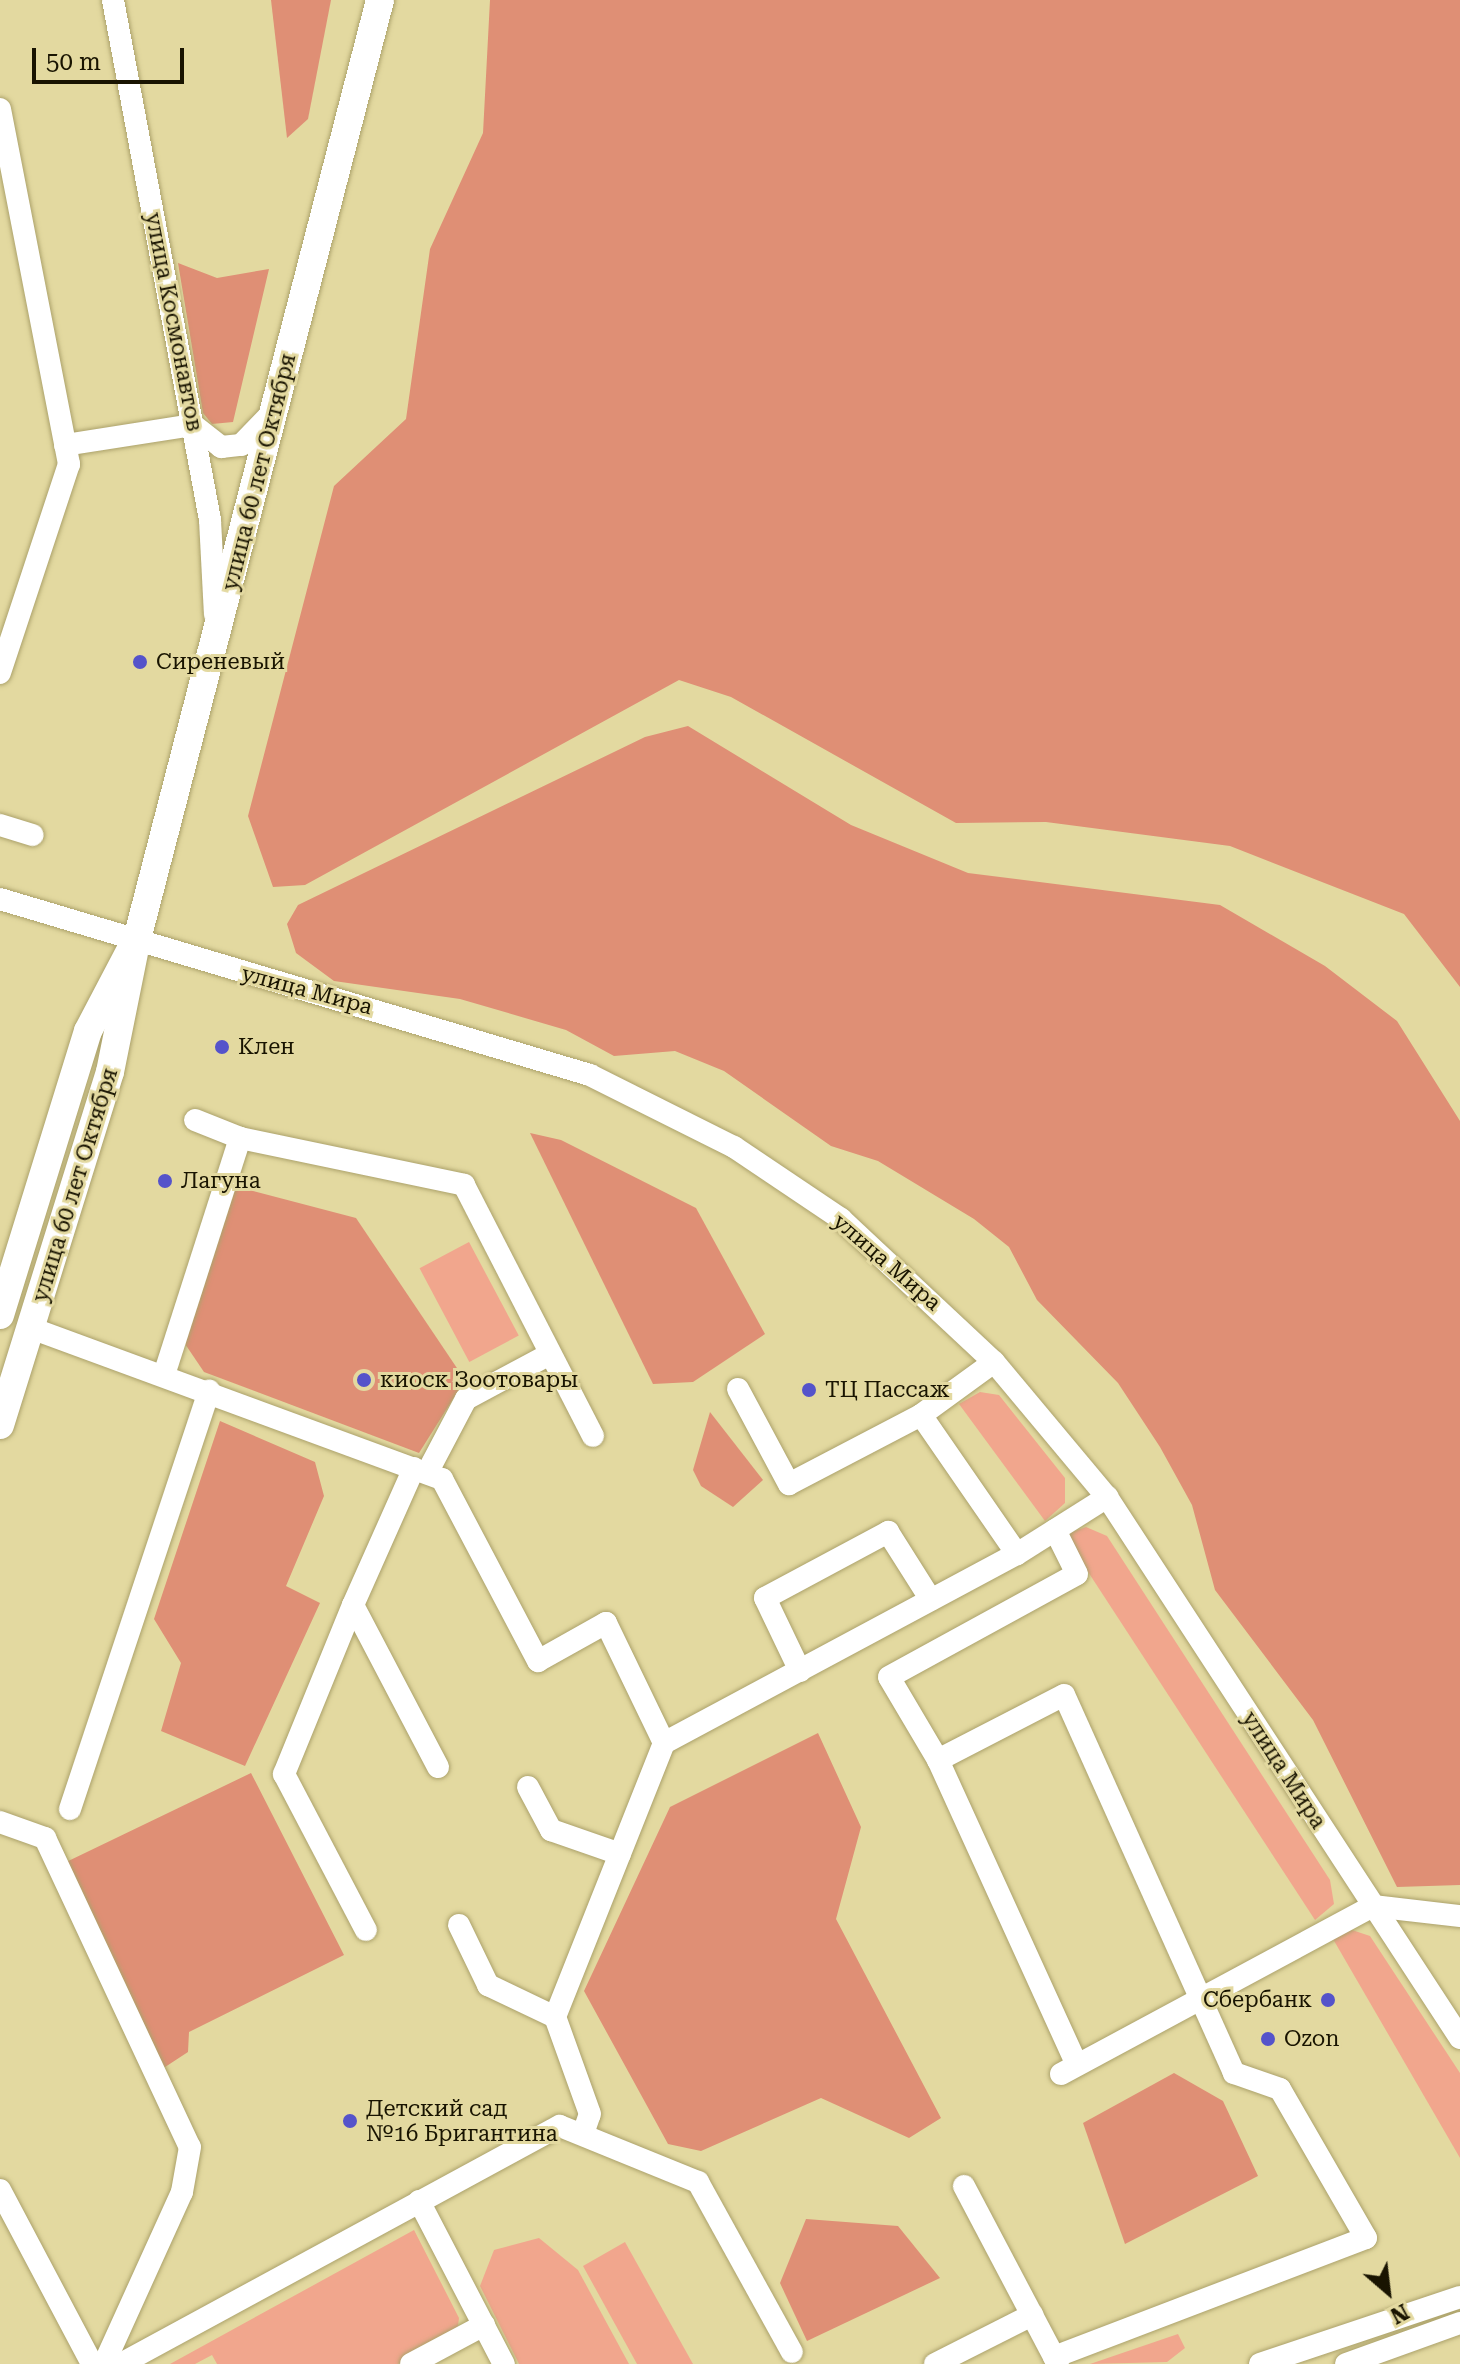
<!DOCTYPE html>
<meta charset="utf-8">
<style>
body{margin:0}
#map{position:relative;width:1460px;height:2364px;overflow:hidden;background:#e3d9a0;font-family:"Roboto Serif",serif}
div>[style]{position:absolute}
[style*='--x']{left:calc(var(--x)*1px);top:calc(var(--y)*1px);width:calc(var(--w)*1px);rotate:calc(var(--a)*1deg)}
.green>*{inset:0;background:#f1a68d;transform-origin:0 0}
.forest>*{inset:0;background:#df8f75}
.roads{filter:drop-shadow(0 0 2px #aca26b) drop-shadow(0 0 2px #aca26b)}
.minor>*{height:22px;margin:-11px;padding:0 11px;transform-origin:11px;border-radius:11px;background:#fff}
.major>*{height:28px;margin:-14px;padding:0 14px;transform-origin:14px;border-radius:14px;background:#fff}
.dots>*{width:22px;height:22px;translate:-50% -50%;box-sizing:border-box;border:4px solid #e3d9a0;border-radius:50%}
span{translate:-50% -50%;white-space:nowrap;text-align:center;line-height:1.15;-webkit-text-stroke:6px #e3d9a0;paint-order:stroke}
.street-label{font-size:22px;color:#191401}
.poi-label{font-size:22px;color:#191401}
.left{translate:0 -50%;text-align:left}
.right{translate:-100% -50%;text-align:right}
.north{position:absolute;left:1348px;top:2252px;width:80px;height:80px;-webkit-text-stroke:6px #e3d9a0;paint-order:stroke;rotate:152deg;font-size:22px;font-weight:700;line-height:32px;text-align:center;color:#191401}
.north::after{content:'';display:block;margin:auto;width:28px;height:36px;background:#191401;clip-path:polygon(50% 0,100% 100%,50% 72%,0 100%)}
.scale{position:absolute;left:32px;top:48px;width:152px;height:36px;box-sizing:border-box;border:4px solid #191401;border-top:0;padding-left:10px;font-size:24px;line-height:28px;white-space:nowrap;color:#191401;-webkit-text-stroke:6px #e3d9a0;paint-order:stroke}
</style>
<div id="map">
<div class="green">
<i style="left:469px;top:1242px;width:106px;height:56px;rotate:62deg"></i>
<i style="clip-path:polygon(980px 1392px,999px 1395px,1065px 1478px,1065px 1503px,1045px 1521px,959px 1404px)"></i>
<i style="clip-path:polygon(1086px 1527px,1107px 1536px,1330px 1880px,1334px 1904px,1315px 1920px,1064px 1535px)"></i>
<i style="clip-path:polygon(1352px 1930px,1370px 1936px,1460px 2073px,1460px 2158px,1333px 1939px)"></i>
<i style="clip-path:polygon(414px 2230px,459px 2318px,457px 2333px,398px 2364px,217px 2364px,212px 2355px,195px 2364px,170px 2364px)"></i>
<i style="clip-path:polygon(539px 2238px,578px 2270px,629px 2364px,519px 2364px,480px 2286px,494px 2250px)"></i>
<i style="clip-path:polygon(625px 2242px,693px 2364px,637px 2364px,583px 2266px)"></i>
<i style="clip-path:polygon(1178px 2334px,1185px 2348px,1167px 2362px,1090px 2364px)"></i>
</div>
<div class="forest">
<i style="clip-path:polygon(271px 0,331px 0,308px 119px,287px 138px)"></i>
<i style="clip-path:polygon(490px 0,1460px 0,1460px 987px,1404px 914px,1230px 846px,1046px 822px,956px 823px,731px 697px,679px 680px,305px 885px,273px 887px,248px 816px,334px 486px,406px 419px,430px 249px,483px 133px)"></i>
<i style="clip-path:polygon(178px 263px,217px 278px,269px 269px,233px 422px,212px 424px,203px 413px)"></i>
<i style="clip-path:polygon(688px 726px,851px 825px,968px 873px,1220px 905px,1325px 966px,1397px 1021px,1460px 1121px,1460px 1885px,1397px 1887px,1313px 1720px,1215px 1590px,1192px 1505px,1160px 1447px,1118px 1383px,1037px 1300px,1009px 1247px,974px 1219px,878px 1161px,831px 1146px,724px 1071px,675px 1051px,614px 1056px,566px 1030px,460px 999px,334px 981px,296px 953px,287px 924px,298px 905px,645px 737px)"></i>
<i style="clip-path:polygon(530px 1133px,561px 1140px,696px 1208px,765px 1334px,693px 1382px,653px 1384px)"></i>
<i style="clip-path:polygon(230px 1185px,356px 1218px,465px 1380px,419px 1453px,204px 1372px,179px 1335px)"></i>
<i style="clip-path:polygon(710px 1412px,763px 1480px,733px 1507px,701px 1486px,693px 1470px)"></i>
<i style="clip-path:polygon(220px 1421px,315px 1462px,324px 1496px,286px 1586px,320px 1603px,245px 1766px,161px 1731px,181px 1663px,154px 1619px)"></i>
<i style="clip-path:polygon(818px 1733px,861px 1827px,836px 1919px,941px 2118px,909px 2138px,821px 2098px,701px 2151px,668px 2144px,584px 1991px,670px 1807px)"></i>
<i style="clip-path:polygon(251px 1773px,344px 1955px,189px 2032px,188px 2052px,159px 2071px,60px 1865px)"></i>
<i style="clip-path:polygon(1174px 2073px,1223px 2101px,1258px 2176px,1125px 2244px,1083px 2123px)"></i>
<i style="clip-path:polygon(806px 2219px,898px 2226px,940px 2278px,807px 2341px,780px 2283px)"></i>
</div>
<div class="roads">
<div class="minor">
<i style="--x:113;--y:0;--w:529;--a:79.43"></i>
<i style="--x:210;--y:520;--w:94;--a:87"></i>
<i style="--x:0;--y:109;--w:362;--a:79"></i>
<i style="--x:69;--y:464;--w:220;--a:108.3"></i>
<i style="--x:65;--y:445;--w:130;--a:-8.9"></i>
<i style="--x:193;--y:425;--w:36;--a:38"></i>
<i style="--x:221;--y:447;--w:20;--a:-6"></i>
<i style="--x:241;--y:445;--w:39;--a:-46"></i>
<i style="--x:0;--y:825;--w:34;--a:17"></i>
<i style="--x:0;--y:899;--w:616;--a:16.61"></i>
<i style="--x:590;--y:1075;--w:161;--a:26.6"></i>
<i style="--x:734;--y:1147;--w:129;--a:33.9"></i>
<i style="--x:841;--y:1219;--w:209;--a:43.1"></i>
<i style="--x:994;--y:1362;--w:176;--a:50.1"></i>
<i style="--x:1107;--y:1497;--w:646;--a:56.88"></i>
<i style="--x:195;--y:1120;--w:48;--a:21.8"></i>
<i style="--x:240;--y:1138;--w:229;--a:11.8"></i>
<i style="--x:464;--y:1185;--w:282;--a:62.8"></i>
<i style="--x:31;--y:1328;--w:438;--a:20.2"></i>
<i style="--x:442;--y:1479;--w:206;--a:62.2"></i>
<i style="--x:538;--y:1661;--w:78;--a:-29.2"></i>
<i style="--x:606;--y:1623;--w:133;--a:64.2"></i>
<i style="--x:664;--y:1743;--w:400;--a:-28.2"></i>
<i style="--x:1017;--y:1554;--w:107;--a:-32.3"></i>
<i style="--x:164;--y:1375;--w:249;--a:-72.2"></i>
<i style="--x:738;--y:1389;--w:108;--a:61.8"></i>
<i style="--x:789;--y:1484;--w:149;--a:-27.6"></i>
<i style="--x:921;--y:1415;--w:90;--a:-36"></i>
<i style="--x:921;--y:1415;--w:169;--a:55.4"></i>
<i style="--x:414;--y:1468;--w:150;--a:114"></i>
<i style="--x:353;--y:1605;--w:183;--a:62.3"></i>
<i style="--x:427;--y:1473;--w:84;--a:-62.2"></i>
<i style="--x:466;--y:1399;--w:95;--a:-28.2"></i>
<i style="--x:353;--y:1605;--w:183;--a:112.2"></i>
<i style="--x:284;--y:1774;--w:176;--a:62.3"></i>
<i style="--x:800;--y:1671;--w:81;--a:-115.6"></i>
<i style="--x:765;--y:1598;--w:140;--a:-28.2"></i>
<i style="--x:888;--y:1532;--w:80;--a:57.7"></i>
<i style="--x:938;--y:1760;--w:96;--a:-120.6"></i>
<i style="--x:889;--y:1677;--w:214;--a:-28.7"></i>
<i style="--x:1077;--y:1574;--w:49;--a:-116.6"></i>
<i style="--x:528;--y:1787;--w:49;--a:61.9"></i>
<i style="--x:551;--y:1830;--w:73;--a:19.2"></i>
<i style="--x:70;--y:1809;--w:441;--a:-71.6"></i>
<i style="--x:0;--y:1822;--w:48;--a:19.6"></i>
<i style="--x:45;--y:1838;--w:341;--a:64.9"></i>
<i style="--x:190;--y:2147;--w:46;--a:100.1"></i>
<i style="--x:182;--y:2192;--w:189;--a:114.4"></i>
<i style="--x:459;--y:1925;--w:67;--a:64.2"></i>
<i style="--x:488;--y:1985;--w:74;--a:25.5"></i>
<i style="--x:1061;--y:2074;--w:354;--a:-28.3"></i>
<i style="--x:1373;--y:1906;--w:88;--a:6.6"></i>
<i style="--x:584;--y:2131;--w:18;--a:-71"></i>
<i style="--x:590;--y:2114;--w:103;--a:-109.8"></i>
<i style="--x:555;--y:2017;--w:295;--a:-68.3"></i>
<i style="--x:964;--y:2186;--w:201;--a:62.2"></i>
<i style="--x:0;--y:2190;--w:197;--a:62.1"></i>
<i style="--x:419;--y:2201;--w:184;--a:62.5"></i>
<i style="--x:1054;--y:2357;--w:334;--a:-20.9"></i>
<i style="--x:1366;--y:2238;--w:172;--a:-120"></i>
<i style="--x:1280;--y:2089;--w:49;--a:-160.8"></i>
<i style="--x:1234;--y:2073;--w:414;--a:-114.2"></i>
<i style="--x:1064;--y:1695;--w:142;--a:152.7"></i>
<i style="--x:938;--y:1760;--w:335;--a:65.5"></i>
<i style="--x:121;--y:2364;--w:499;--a:-28.5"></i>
<i style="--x:560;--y:2126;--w:149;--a:22.1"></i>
<i style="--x:698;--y:2182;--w:194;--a:61.1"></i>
<i style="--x:411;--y:2364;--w:83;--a:-28.1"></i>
<i style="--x:935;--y:2364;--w:109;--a:-26.8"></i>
<i style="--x:1260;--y:2364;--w:211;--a:-18.5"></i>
<i style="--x:1346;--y:2364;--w:121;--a:-19.8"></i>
</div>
<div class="major">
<i style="--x:0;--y:1315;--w:297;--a:-72.8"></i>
<i style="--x:88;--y:1031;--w:88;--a:-62.3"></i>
<i style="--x:0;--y:1425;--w:370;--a:-72.7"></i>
<i style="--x:110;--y:1072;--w:132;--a:-78.6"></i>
<i style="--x:136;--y:943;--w:974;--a:-75.49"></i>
</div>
</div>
<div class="dots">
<i style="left:140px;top:662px;background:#5553ca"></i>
<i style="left:222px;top:1047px;background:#5553ca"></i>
<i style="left:165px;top:1181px;background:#5553ca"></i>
<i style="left:364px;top:1380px;background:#5553ca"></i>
<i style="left:809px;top:1390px;background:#5553ca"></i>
<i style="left:1328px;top:2000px;background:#5553ca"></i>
<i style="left:1268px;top:2039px;background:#5553ca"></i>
<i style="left:350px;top:2121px;background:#5553ca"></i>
</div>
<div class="street-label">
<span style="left:174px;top:322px;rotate:79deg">улица Космонавтов</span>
<span style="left:259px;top:472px;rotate:-76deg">улица 60 лет Октября</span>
<span style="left:307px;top:990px;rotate:15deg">улица Мира</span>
<span style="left:75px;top:1185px;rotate:-73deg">улица 60 лет Октября</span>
<span style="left:887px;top:1262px;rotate:41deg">улица Мира</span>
<span style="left:1284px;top:1770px;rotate:57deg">улица Мира</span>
</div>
<div class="poi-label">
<span class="left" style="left:156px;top:662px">Сиреневый</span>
<span class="left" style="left:238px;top:1047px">Клен</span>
<span class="left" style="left:181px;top:1181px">Лагуна</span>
<span class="left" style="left:380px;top:1380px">киоск Зоотовары</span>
<span class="left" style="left:825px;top:1390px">ТЦ Пассаж</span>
<span class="right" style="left:1312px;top:2000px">Сбербанк</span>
<span class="left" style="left:1284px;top:2039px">Ozon</span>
<span class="left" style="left:366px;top:2121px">Детский сад<br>№16 Бригантина</span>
</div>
<div class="north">N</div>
<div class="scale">50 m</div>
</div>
